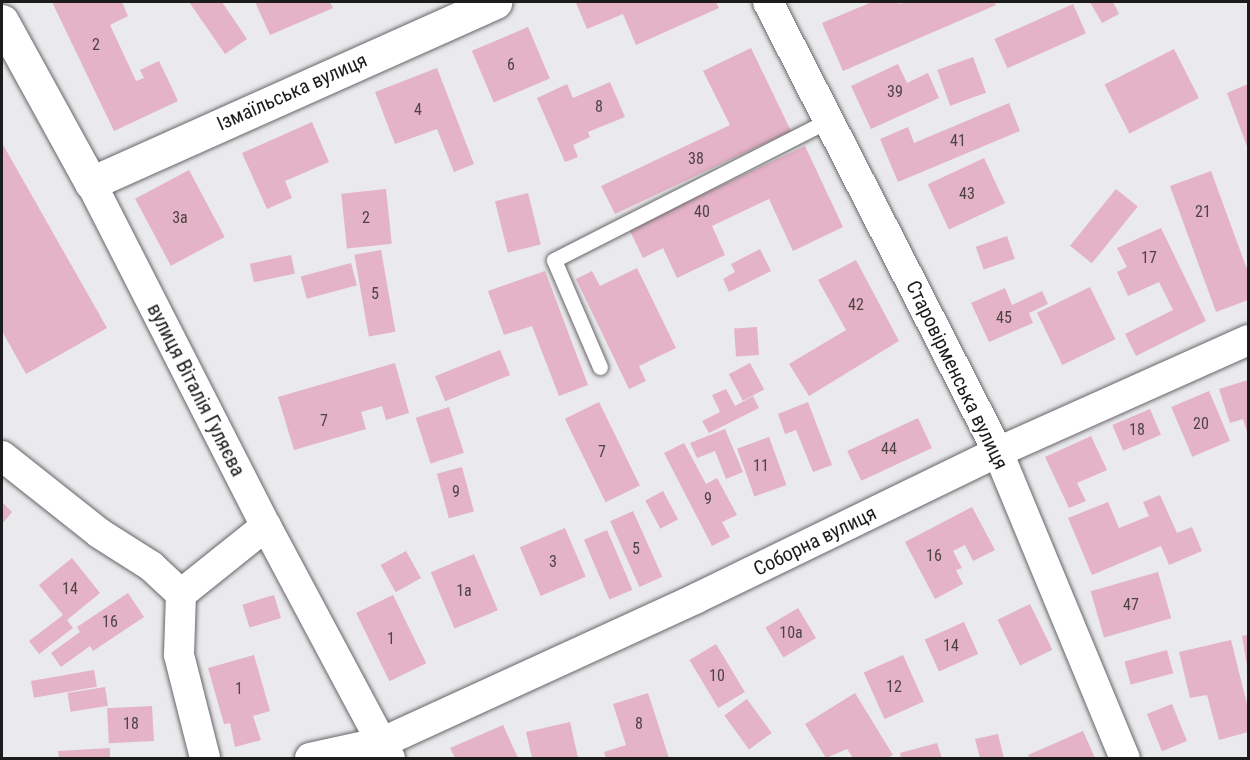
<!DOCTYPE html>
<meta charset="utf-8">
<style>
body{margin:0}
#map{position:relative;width:1250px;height:760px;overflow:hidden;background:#eae9ec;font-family:"Roboto Condensed",sans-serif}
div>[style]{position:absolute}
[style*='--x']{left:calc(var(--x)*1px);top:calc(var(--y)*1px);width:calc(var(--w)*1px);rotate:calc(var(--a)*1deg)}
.building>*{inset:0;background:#e4b3c5;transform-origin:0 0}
.roads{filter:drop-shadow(0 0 2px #676669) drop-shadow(0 0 2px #676669)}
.service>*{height:15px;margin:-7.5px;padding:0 7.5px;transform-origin:7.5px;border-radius:7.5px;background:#fff}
.minor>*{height:30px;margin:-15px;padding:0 15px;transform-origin:15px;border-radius:15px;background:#fff}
.secondary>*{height:33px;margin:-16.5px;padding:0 16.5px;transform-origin:16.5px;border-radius:16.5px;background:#fff}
span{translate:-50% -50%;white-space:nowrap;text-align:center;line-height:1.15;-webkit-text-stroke:4.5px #fff;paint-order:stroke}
.number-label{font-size:16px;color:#4e4247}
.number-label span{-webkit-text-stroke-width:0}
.street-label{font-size:20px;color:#1c1c1d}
.frame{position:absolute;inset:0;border:3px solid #1c1c1d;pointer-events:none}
</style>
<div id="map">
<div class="building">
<i style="clip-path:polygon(52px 2px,122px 2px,128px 16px,110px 25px,136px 81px,144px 78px,140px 70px,159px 61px,178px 101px,114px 131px)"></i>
<i style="clip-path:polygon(189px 2px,222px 2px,247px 39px,225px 54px)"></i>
<i style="clip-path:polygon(255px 2px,330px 2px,333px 8px,270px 35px)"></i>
<i style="clip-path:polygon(580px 2px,716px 2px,719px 8px,636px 45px,623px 14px,587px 29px,576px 3px)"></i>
<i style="clip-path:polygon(872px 2px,898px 2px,899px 4px,906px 2px,994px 2px,996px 5px,843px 71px,822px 23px)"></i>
<i style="clip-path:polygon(1090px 2px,1113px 2px,1119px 14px,1102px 23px)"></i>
<i style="left:1073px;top:4px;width:32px;height:86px;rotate:66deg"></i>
<i style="left:528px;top:27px;width:56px;height:61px;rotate:67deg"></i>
<i style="clip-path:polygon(751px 48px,791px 131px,615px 214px,601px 186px,730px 125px,703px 71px)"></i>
<i style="left:1174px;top:49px;width:55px;height:78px;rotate:63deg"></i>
<i style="left:973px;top:57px;width:38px;height:38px;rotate:70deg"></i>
<i style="clip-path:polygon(898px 64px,907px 83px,928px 73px,939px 98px,871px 129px,851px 86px)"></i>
<i style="clip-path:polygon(437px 68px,474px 164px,454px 172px,437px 129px,395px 144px,375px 92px)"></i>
<i style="clip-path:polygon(610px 82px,625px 117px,588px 132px,590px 137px,573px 145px,578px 157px,565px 162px,537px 98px,567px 84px,573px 98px)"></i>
<i style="clip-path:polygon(1248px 84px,1248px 149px,1227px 93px)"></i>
<i style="clip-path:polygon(1009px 103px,1020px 131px,898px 182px,880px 139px,908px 127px,914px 143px)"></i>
<i style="clip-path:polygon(312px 122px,329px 162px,285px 181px,292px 198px,267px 209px,242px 153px)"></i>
<i style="clip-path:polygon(2px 143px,107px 328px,26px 374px,2px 331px)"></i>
<i style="clip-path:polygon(805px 146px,843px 227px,793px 251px,769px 199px,712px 226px,725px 255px,677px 278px,663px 248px,643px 258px,629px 229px)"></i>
<i style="left:984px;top:158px;width:50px;height:62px;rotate:65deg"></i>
<i style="left:189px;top:170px;width:76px;height:61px;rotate:62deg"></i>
<i style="clip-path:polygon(1211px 171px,1248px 272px,1248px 300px,1216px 312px,1170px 186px)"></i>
<i style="left:386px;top:189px;width:55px;height:45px;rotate:84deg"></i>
<i style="left:1116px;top:189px;width:28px;height:73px;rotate:39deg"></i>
<i style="left:528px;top:193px;width:53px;height:34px;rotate:76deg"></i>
<i style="clip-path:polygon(1161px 228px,1206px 321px,1136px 356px,1125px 334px,1173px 310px,1159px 282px,1128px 296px,1117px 272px,1127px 267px,1117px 248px)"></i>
<i style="left:1007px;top:236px;width:24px;height:33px;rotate:71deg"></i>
<i style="clip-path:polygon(760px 249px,771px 271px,729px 292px,723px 279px,735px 272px,731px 264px)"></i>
<i style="left:381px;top:250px;width:83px;height:27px;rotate:80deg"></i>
<i style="left:291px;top:255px;width:19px;height:42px;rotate:78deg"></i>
<i style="clip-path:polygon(856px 260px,899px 341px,809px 396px,789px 364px,846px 330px,818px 280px)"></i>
<i style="left:351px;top:263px;width:23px;height:52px;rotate:75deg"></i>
<i style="clip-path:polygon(637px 268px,676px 348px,639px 366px,646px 381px,629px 389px,576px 279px,592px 271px,600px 286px)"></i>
<i style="clip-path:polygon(545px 271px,588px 385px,559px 396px,532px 326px,504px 335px,488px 291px)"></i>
<i style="left:1090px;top:287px;width:58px;height:59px;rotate:64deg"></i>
<i style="clip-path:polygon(1005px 288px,1012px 305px,1042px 291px,1048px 304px,1029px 313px,1033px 323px,989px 342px,971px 303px)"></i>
<i style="left:757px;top:327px;width:28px;height:23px;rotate:86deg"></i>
<i style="left:500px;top:350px;width:27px;height:70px;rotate:68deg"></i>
<i style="clip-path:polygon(395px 363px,409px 413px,386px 420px,382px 406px,361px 412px,366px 429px,294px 450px,278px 397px)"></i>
<i style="left:750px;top:363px;width:30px;height:24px;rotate:62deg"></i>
<i style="clip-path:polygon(1248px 380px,1248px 435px,1243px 419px,1230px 423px,1219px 389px)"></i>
<i style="clip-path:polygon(726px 389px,735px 406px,753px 396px,759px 408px,709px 433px,702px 421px,720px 412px,712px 395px)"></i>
<i style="left:1209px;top:391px;width:54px;height:41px;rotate:67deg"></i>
<i style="left:599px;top:402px;width:93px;height:38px;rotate:64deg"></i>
<i style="clip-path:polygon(808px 402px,832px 465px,813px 472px,796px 430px,785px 434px,778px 414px)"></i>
<i style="left:449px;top:407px;width:48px;height:35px;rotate:72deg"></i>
<i style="left:1150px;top:409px;width:28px;height:41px;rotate:67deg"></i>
<i style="left:918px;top:418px;width:33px;height:78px;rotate:65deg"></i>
<i style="clip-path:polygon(725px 429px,743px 472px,726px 479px,715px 451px,697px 458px,690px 443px)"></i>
<i style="clip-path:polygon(1091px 436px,1107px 470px,1077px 483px,1086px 501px,1069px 508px,1045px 457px)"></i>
<i style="left:769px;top:437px;width:51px;height:34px;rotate:70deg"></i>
<i style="clip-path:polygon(684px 443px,706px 484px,717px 478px,737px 515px,722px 522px,730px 537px,712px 546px,664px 453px)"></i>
<i style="left:462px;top:467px;width:46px;height:26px;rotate:75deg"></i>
<i style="left:663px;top:491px;width:32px;height:20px;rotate:62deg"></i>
<i style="clip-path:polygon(1160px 495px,1177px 533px,1192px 527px,1202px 551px,1169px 565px,1161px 546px,1092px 575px,1068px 518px,1108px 502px,1119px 528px,1149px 516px,1143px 502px)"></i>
<i style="clip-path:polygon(2px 502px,12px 512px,2px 524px)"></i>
<i style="clip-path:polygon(972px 507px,995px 550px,973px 561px,965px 545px,953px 551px,962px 568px,956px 570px,963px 584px,935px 599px,905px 542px)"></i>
<i style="left:633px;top:511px;width:72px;height:25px;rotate:66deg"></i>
<i style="left:565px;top:528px;width:53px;height:49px;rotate:67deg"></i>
<i style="left:607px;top:530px;width:65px;height:25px;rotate:67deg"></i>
<i style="left:406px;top:551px;width:31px;height:29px;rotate:61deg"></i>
<i style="left:474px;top:554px;width:61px;height:47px;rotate:67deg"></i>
<i style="clip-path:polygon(72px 558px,100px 593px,67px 620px,73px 628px,39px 654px,29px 641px,63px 615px,39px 585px)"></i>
<i style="left:1158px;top:572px;width:48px;height:70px;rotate:74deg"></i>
<i style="clip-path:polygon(128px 593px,144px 617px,93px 651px,90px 646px,61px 667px,51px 653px,80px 632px,77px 627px)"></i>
<i style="left:274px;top:595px;width:24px;height:33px;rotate:73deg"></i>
<i style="left:393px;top:595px;width:76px;height:41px;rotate:64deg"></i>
<i style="left:1030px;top:604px;width:51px;height:36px;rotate:64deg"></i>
<i style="left:798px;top:608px;width:35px;height:38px;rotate:59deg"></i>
<i style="left:964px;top:622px;width:35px;height:43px;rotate:66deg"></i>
<i style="clip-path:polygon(1248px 635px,1248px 666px,1247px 666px,1242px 636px)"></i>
<i style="clip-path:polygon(1231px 640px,1248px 708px,1248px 732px,1219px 740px,1207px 695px,1190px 698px,1179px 652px)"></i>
<i style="left:716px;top:644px;width:56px;height:31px;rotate:59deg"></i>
<i style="left:1167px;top:650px;width:24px;height:44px;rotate:75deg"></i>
<i style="clip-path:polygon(254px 655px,270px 711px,253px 716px,261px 740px,235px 747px,230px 723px,224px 724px,208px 668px)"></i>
<i style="left:903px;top:655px;width:51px;height:43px;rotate:66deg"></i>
<i style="left:94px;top:670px;width:17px;height:64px;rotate:80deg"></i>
<i style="left:105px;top:687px;width:19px;height:38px;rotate:81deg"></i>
<i style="clip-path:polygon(648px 693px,669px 758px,606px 758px,604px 752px,626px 745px,613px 704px)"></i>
<i style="clip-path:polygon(855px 693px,893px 755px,887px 758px,853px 758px,847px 749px,826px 758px,805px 724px)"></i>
<i style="left:747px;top:699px;width:42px;height:28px;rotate:54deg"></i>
<i style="left:1172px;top:704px;width:40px;height:27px;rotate:68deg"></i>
<i style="left:152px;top:706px;width:35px;height:45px;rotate:87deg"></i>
<i style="clip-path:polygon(570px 722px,578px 758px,532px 758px,526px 732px)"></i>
<i style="clip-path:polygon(503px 725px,518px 758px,455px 758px,450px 748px)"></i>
<i style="clip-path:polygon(1083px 731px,1095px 758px,1030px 758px,1028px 755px)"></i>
<i style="clip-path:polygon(998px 734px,1004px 758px,980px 758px,975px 739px)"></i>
<i style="clip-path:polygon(937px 743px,942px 758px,901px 758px,900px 753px)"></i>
<i style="clip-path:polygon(110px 748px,110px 758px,59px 758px,58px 751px)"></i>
</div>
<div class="roads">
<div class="service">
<i style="--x:600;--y:367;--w:116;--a:-113.3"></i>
<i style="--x:554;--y:260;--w:309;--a:-27"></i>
</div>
<div class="minor">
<i style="--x:768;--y:2;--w:505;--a:62.93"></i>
<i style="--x:998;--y:452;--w:331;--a:67.5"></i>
<i style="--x:91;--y:183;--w:385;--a:63"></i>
<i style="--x:266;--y:526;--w:263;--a:61.9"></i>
<i style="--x:2;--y:456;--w:124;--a:38.4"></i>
<i style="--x:99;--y:533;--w:62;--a:32.4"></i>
<i style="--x:151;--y:566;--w:41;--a:43"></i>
<i style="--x:181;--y:594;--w:61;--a:91.9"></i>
<i style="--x:179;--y:655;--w:106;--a:75.8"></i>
<i style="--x:181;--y:594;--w:109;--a:-38.7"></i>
<i style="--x:310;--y:758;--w:75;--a:-12.4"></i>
<i style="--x:383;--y:742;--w:343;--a:-24.6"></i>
<i style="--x:695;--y:599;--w:337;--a:-25.9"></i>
<i style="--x:998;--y:452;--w:274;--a:-24.1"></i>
</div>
<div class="secondary">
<i style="--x:2;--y:21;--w:185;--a:61.2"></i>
<i style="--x:91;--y:183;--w:443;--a:-24.1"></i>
</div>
</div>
<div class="number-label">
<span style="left:96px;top:45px">2</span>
<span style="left:511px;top:65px">6</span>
<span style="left:895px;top:92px">39</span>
<span style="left:599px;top:107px">8</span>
<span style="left:418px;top:110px">4</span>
<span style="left:958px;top:141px">41</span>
<span style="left:696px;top:159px">38</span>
<span style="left:967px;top:194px">43</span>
<span style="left:702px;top:212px">40</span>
<span style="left:1203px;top:212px">21</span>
<span style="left:180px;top:218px">3а</span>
<span style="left:366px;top:218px">2</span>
<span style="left:1149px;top:258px">17</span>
<span style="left:375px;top:294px">5</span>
<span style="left:856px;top:305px">42</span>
<span style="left:1004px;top:318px">45</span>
<span style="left:324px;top:421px">7</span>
<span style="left:1201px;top:424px">20</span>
<span style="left:1137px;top:430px">18</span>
<span style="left:889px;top:449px">44</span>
<span style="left:602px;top:452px">7</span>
<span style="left:761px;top:466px">11</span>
<span style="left:456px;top:492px">9</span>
<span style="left:708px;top:499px">9</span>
<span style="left:636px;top:549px">5</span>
<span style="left:934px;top:556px">16</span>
<span style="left:553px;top:562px">3</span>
<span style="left:70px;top:589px">14</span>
<span style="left:464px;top:591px">1а</span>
<span style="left:1131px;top:605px">47</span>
<span style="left:110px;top:622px">16</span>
<span style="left:791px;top:633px">10а</span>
<span style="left:391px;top:639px">1</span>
<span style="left:951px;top:646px">14</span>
<span style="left:717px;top:676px">10</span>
<span style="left:894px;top:687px">12</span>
<span style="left:239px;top:689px">1</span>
<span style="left:131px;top:724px">18</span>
<span style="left:639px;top:724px">8</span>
</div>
<div class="street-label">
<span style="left:292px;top:92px;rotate:-24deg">Ізмаїльська вулиця</span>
<span style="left:957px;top:375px;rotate:64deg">Старовірменська вулиця</span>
<span style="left:196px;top:390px;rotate:63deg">вулиця Віталія Гуляєва</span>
<span style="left:815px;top:541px;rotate:-26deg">Соборна вулиця</span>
</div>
<div class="frame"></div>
</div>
